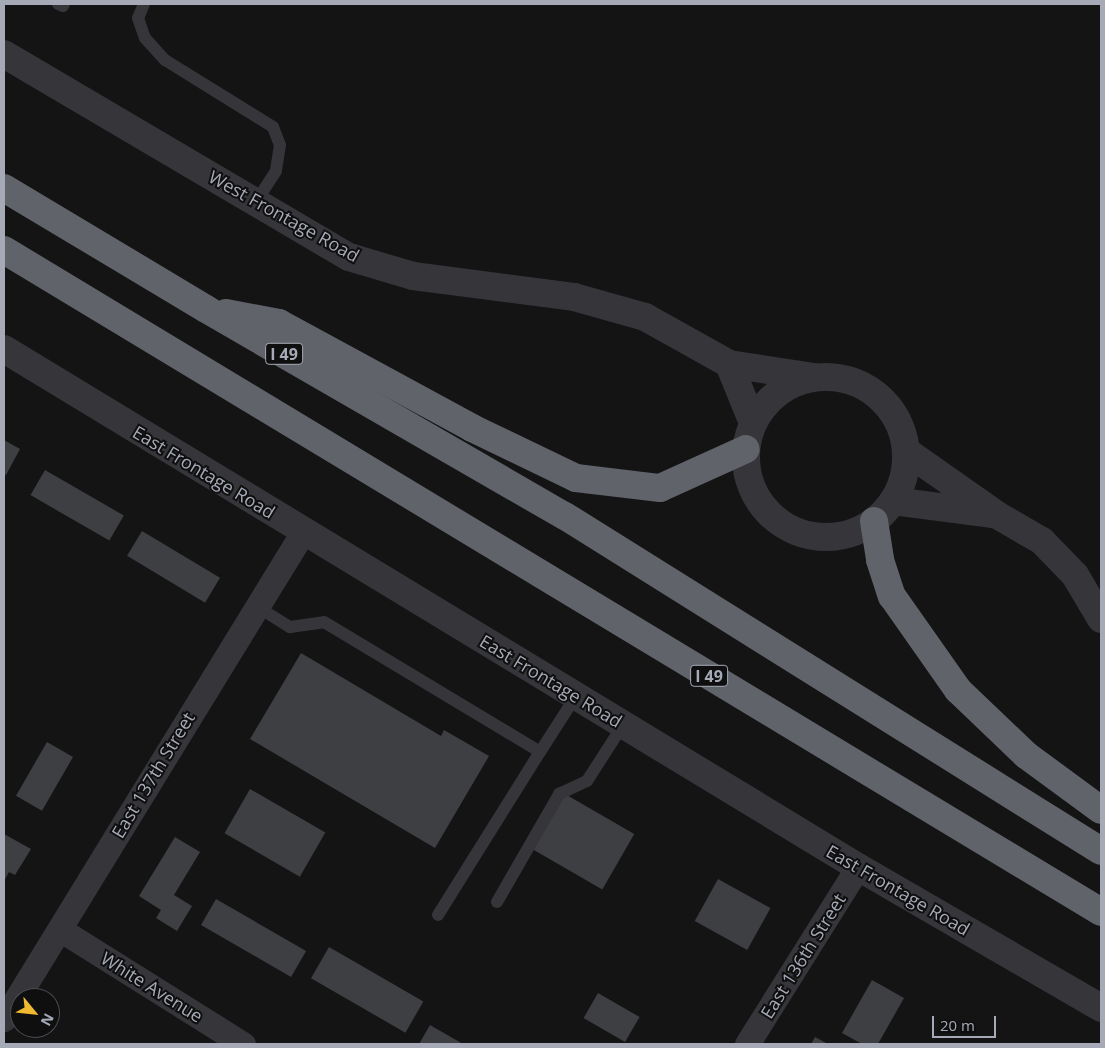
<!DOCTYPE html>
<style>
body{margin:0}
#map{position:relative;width:1105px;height:1048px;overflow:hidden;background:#141415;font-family:"Open Sans",sans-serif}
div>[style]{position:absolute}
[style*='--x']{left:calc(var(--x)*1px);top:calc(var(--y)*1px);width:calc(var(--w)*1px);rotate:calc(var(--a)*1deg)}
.building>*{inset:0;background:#3e3f42;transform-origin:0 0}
.service>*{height:12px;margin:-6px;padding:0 6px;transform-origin:6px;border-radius:6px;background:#35353a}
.minor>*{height:25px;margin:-12.5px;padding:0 12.5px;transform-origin:12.5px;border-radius:12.5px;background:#35353a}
.tertiary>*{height:28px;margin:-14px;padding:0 14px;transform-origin:14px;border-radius:14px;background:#35353a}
.tertiary>.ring{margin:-14px;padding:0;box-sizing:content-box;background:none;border:28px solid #35353a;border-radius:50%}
.motorway>*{height:28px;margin:-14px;padding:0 14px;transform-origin:14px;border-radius:14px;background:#61636b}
span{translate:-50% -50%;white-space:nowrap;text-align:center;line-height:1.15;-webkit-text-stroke:4px #0f0f10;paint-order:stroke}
.shield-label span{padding:1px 4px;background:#0f0f10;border:1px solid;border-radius:4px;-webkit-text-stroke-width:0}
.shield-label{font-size:16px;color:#a6aab6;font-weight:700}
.street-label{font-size:18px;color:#a6aab6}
.frame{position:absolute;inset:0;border:5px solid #a6aab6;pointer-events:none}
.north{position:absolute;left:10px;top:988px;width:50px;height:50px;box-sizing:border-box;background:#0f0f10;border:1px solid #4b4d52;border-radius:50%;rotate:118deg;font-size:14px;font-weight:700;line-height:20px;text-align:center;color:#a6aab6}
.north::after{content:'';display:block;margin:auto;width:18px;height:22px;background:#efb932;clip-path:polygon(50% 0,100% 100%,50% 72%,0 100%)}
.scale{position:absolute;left:932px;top:1016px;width:64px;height:22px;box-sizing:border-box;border:2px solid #a6aab6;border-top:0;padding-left:6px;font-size:15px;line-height:18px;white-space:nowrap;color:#a6aab6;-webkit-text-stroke:4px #0f0f10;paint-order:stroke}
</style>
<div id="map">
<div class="building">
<i style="clip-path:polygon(4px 440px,20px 449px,6px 475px,4px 474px)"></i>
<i style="left:45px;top:470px;width:91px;height:29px;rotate:30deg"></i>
<i style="left:142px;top:531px;width:91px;height:29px;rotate:31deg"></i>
<i style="clip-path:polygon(301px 653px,441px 736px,444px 730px,489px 756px,435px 848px,250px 739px)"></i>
<i style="left:47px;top:742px;width:30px;height:62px;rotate:30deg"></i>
<i style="left:250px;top:789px;width:87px;height:51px;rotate:30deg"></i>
<i style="left:565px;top:794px;width:80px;height:64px;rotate:30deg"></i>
<i style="clip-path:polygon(4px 834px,31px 849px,15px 875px,9px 872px,4px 881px)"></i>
<i style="clip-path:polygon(175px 837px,200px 852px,174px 895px,192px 906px,177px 931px,156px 918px,161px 910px,139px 896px)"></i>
<i style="left:718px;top:879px;width:60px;height:48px;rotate:29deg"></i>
<i style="left:216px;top:899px;width:104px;height:30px;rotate:30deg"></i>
<i style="left:329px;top:947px;width:109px;height:36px;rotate:30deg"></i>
<i style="clip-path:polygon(872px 980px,904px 998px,878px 1044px,862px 1044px,842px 1033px)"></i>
<i style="left:598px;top:993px;width:48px;height:29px;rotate:30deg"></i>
<i style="clip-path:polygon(430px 1025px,463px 1044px,419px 1044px)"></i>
<i style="clip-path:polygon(815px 1037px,828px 1044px,811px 1044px)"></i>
</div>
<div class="service">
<i style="--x:58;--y:4;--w:5;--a:22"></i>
<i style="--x:63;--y:6;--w:2;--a:-63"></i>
<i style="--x:144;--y:4;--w:15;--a:113"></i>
<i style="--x:138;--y:18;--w:21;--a:71"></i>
<i style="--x:145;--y:38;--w:30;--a:48"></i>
<i style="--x:165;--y:60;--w:127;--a:31.8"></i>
<i style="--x:273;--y:127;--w:19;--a:69"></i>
<i style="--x:280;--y:145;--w:26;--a:99"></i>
<i style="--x:276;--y:171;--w:37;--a:123"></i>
<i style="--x:256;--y:606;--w:40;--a:32"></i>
<i style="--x:290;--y:627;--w:34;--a:-8"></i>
<i style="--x:324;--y:622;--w:252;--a:31"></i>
<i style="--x:540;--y:752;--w:67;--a:-57.3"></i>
<i style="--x:497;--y:902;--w:125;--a:-60.1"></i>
<i style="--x:559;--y:794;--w:31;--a:-25"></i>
<i style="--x:587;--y:781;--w:67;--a:-57.3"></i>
<i style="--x:438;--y:915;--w:192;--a:-58"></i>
</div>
<div class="minor">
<i style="--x:61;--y:930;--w:215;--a:32.1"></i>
<i style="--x:4;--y:1019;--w:571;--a:-58.45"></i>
<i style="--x:747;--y:1044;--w:209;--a:-57.9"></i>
</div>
<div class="tertiary">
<i style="--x:4;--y:54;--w:400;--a:30.5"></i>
<i style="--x:349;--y:257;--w:67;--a:16.5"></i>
<i style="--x:413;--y:276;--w:162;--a:7.4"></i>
<i style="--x:574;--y:297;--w:74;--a:15.7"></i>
<i style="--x:645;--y:317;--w:96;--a:29.2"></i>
<i style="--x:729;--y:364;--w:86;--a:8.7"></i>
<i style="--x:4;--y:349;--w:999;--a:31.24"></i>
<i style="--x:858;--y:867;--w:281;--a:30.1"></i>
<i style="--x:729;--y:364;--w:64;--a:67.9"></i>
<i class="ring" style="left:746px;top:377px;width:132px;height:132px"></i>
<i style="--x:906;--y:451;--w:111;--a:35.1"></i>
<i style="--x:997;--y:515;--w:52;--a:30"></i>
<i style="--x:1042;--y:541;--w:47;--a:45.9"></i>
<i style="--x:1075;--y:575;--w:51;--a:59.4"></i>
<i style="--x:893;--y:501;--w:101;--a:7.4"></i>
</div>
<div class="motorway">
<i style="--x:4;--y:188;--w:235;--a:30.9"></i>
<i style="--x:206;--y:309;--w:414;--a:30"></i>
<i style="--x:565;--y:516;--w:632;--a:32.01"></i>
<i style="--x:4;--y:250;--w:1281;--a:31.11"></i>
<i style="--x:226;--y:313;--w:54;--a:10.7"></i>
<i style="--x:279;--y:323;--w:220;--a:28.5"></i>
<i style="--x:472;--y:428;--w:115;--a:25.7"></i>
<i style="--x:576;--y:478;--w:85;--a:6.8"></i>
<i style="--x:660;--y:488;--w:94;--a:-24.4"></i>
<i style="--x:874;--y:521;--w:39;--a:81"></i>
<i style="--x:880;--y:560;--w:38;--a:72"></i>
<i style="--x:892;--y:596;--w:115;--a:54.9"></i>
<i style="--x:958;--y:690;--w:94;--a:43.7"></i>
<i style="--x:1026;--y:755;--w:93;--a:36.3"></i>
</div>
<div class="shield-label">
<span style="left:284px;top:354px">I 49</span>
<span style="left:709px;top:676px">I 49</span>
</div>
<div class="street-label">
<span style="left:284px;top:216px;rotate:29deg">West Frontage Road</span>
<span style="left:204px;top:472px;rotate:31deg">East Frontage Road</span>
<span style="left:551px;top:681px;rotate:31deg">East Frontage Road</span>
<span style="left:153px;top:775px;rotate:-59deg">East 137th Street</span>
<span style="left:898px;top:890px;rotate:30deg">East Frontage Road</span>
<span style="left:803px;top:956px;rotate:-58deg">East 136th Street</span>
<span style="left:152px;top:987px;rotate:32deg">White Avenue</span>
</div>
<div class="frame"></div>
<div class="north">N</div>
<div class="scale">20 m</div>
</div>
